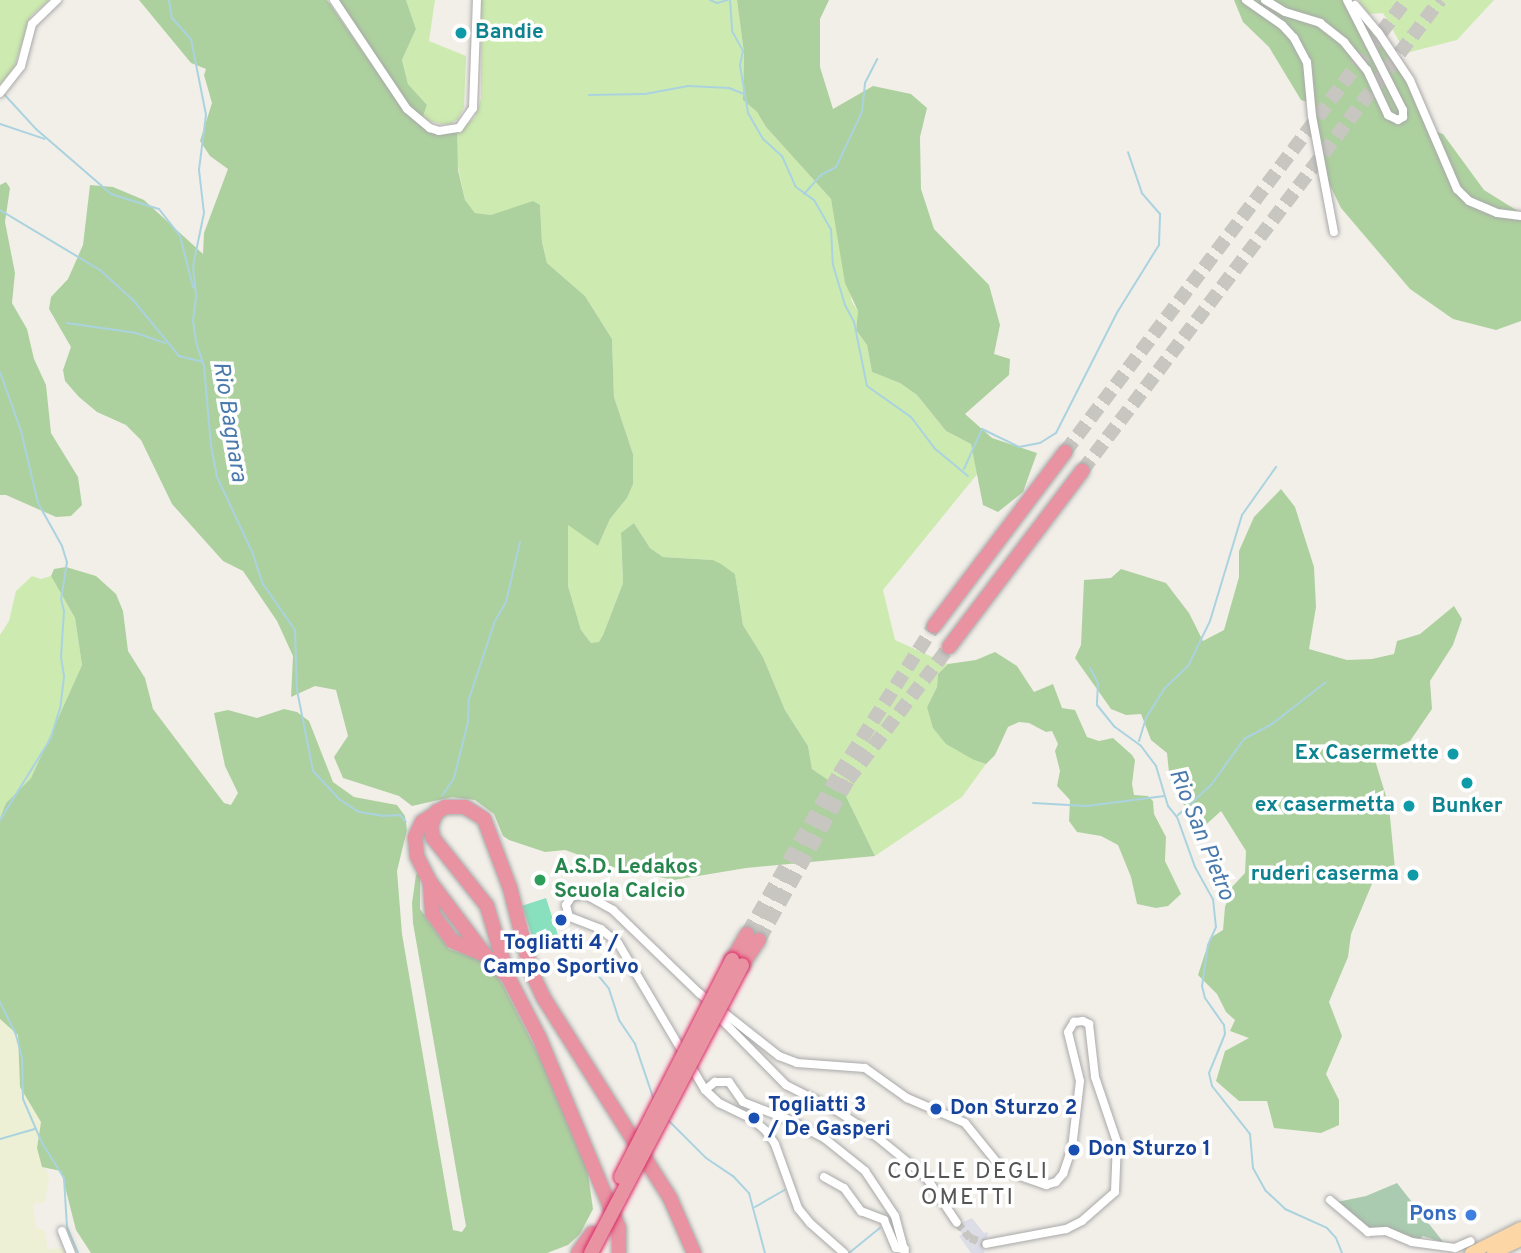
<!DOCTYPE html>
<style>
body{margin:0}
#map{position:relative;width:1521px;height:1253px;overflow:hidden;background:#f2efe9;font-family:Overpass,sans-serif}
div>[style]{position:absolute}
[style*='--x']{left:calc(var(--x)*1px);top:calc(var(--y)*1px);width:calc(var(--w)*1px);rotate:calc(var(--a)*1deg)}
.farmland>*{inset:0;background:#eef0d5}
.grass>*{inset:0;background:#cdebb0}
.forest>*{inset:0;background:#add19e}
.cemetery>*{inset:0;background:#aacbaf}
.pitch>*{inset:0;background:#88e0be;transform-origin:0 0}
.plaza>*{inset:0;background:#dddde8}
.stream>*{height:2px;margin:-1px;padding:0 1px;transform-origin:1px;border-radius:1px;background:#aad3df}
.street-tunnel>*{height:8px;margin-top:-4px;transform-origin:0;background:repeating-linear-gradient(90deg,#c8c6c1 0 8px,transparent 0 12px)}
.highway-tunnel>*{height:14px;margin-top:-7px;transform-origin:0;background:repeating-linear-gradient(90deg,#c8c6c1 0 14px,transparent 0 21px)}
.roads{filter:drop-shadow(0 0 2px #a9a9a9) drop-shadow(0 0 2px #a9a9a9)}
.street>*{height:8px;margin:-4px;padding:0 4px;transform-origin:4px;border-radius:4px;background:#fff}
.primary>*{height:12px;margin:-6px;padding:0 6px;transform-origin:6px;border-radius:6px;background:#fcd6a4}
.highway>*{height:14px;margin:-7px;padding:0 7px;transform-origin:7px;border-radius:7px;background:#e892a2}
.bridges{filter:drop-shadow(0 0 2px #dc2a67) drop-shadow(0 0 2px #dc2a67)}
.highway-bridge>*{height:14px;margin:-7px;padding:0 7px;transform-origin:7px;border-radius:7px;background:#e892a2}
.dots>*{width:19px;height:19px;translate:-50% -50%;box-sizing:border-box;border:4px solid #fff;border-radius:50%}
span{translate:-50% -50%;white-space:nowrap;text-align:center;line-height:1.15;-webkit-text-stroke:7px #fff;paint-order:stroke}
.culture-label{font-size:21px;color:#0d838f;font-weight:700}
.left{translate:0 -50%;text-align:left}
.right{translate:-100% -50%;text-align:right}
.leisure-label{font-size:21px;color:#27864d;font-weight:700}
.transit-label{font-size:21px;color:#164399;font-weight:700}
.shop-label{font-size:21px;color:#366cbe;font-weight:700}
.water-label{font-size:23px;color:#4a7aab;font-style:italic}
.neighbourhood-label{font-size:23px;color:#555;letter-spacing:2px}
</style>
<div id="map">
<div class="farmland">
<i style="clip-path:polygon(0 1019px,18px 1035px,20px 1087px,41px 1122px,37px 1148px,49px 1178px,45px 1202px,33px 1204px,36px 1228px,44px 1230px,48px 1249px,63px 1248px,65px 1253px,0 1253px)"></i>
</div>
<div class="grass">
<i style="clip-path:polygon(0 0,49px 0,31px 16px,14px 68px,0 85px)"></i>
<i style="clip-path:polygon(406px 0,435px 0,429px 41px,466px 56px,464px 107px,458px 119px,451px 124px,441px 124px,422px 119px,427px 105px,408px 84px,402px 60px,416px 29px)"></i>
<i style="clip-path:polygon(481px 0,737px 0,744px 53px,743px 100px,757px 112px,766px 127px,831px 199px,852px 302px,858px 311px,856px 330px,867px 345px,872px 372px,900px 383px,917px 395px,946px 431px,971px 444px,978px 473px,883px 590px,895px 640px,948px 664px,938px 674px,937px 687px,927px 707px,974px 760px,986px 764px,962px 797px,875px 856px,843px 790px,812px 769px,808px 746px,785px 710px,763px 657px,743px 625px,735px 574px,713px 560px,663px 557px,650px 548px,634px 523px,621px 534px,623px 583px,603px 635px,599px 643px,591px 643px,581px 630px,568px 586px,568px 524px,598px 546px,610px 519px,627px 498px,633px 454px,614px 397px,612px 339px,585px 296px,547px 263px,542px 242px,540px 205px,491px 215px,475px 213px,465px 200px,456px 157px,457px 133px,475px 117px,481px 99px)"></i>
<i style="clip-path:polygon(1358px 0,1494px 0,1457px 40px,1406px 53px,1383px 13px,1369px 14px)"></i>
<i style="clip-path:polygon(32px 576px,41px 579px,51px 576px,75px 618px,82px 665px,31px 778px,6px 803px,0 818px,0 635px,9px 621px,16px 591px)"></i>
</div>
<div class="forest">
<i style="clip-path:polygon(139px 0,327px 0,405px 112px,433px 134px,457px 133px,458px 170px,465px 200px,475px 213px,491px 215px,533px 201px,540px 205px,542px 242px,547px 263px,585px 296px,612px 339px,614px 397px,633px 454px,633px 484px,627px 498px,610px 519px,598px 546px,568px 525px,568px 586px,581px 630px,591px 643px,599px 642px,603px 635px,623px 583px,621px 533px,634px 523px,650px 548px,663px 557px,713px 560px,721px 564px,735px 574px,743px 625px,763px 657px,785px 710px,808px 746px,812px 769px,843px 790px,875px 856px,746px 868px,674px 880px,616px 868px,565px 850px,545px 852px,509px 840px,503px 836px,494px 814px,475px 800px,452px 797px,412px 806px,399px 796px,343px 778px,334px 757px,348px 736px,336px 690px,315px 686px,291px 697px,293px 656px,277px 621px,243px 571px,223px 561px,172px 504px,141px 440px,126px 425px,97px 412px,79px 397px,65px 381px,63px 370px,71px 347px,49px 309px,51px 297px,68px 279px,83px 245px,90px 185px,113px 187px,144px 200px,203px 254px,204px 233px,228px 169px,210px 156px,200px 141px,212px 103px,204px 75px,206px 69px,191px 63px)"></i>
<i style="clip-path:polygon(339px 0,406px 0,416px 29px,402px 60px,408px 84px,427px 105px,422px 119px,409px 108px)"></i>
<i style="clip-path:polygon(737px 0,829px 0,820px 19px,820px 67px,833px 109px,873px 86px,911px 94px,927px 108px,920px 137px,921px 189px,934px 229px,989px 285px,1000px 325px,994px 354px,1010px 359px,1009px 375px,965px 414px,992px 438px,1037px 453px,1023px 492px,998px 512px,983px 505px,971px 444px,946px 431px,917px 395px,900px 383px,872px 372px,867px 345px,856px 330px,858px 311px,845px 283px,831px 199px,766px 127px,757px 112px,743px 100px,744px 53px)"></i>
<i style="clip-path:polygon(1234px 0,1343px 0,1363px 20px,1405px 79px,1428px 129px,1443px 134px,1484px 190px,1521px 213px,1521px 321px,1496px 330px,1453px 319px,1410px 289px,1341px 208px,1322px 169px,1310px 103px,1301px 100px,1269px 47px,1243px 22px)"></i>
<i style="clip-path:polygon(6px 182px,10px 188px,5px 222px,15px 273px,12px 303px,27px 329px,34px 359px,46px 385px,51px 433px,78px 477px,82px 505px,71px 516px,56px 517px,6px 495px,0 495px,0 185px)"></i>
<i style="clip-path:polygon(1281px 489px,1295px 507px,1314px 567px,1316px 607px,1309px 649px,1347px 660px,1372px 659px,1394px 654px,1397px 641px,1420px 634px,1454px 606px,1462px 619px,1453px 645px,1430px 681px,1432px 709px,1410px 741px,1374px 757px,1389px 806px,1395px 869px,1374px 879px,1351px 934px,1348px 957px,1329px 1002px,1342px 1036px,1326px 1074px,1339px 1100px,1339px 1125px,1321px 1133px,1274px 1128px,1267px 1101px,1239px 1101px,1216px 1081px,1225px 1051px,1249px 1038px,1230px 1031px,1235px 1020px,1226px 1012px,1217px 994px,1198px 975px,1210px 938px,1223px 930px,1225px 907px,1232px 887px,1245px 873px,1246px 851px,1221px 811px,1200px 830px,1170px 783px,1167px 753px,1151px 740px,1141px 714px,1126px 715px,1111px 709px,1075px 658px,1081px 645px,1084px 580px,1111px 578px,1121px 569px,1166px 583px,1189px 613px,1203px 641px,1224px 630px,1239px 577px,1239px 551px,1254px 517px)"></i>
<i style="clip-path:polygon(66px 567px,96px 576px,116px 594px,123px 611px,128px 651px,145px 678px,153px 709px,224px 803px,231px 805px,238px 793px,225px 766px,214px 713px,228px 710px,257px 718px,284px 709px,297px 712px,309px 721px,333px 782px,354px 797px,397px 805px,405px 816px,407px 830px,397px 871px,402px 934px,453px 1230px,462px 1232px,466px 1226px,413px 923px,412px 903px,416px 875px,420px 871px,420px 909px,449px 949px,485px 961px,502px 983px,549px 1075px,586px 1160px,593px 1209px,580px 1234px,568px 1245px,547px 1253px,91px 1253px,76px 1230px,61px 1171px,42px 1167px,37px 1148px,41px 1122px,20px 1087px,18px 1035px,0 1019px,0 818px,6px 803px,31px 778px,82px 665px,75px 618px,51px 576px,54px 569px)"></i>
<i style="clip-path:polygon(995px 652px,1017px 666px,1034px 692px,1053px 684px,1062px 708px,1075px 710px,1087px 737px,1099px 741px,1113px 738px,1132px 755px,1135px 760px,1132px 784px,1134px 795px,1148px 796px,1153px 801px,1154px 814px,1166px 837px,1165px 861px,1181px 894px,1168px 906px,1156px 908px,1137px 904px,1131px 877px,1118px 845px,1101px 836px,1077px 832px,1069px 821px,1070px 800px,1057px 786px,1060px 771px,1055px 751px,1058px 744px,1052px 731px,1046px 732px,1029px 723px,1019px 722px,1008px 727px,995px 755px,986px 764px,974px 760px,946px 744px,933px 728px,927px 707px,937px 687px,938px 674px,948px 664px,976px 660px)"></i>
</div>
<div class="cemetery">
<i style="clip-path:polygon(1397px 1183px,1444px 1243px,1423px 1236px,1417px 1241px,1372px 1230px,1337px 1202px,1366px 1196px)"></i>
</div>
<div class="pitch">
<i style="left:546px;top:898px;width:47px;height:25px;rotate:72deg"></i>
</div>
<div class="plaza">
<i style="clip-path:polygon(972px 1218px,984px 1233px,988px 1232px,984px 1253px,971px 1253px,959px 1236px,962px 1234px,956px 1225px)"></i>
</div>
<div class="stream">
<i style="--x:169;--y:0;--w:18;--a:81"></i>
<i style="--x:172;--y:18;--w:28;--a:48"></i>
<i style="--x:191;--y:39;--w:77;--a:78.8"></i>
<i style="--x:206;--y:115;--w:55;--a:97.3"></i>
<i style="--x:199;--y:170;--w:43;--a:83.4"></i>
<i style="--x:204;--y:213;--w:54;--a:101.7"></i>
<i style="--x:193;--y:266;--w:31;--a:84"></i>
<i style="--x:196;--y:297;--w:23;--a:97"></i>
<i style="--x:193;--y:320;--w:22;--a:82"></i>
<i style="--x:196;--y:342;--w:25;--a:72"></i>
<i style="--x:204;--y:366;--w:80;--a:85"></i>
<i style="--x:211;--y:446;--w:32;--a:79"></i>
<i style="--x:217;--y:477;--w:85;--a:64.9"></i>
<i style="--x:253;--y:554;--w:32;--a:72"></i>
<i style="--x:263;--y:584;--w:56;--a:55.2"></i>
<i style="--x:295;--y:630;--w:60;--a:88.1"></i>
<i style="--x:297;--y:690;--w:83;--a:78.8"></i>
<i style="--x:313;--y:771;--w:38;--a:47"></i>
<i style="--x:339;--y:799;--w:24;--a:33"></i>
<i style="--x:359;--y:812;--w:24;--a:9"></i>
<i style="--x:383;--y:816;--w:17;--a:-3"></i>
<i style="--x:400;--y:815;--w:9;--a:49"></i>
<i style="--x:710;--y:0;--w:8;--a:23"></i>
<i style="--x:717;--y:3;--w:11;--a:-15"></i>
<i style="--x:730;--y:0;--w:31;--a:86"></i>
<i style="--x:732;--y:31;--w:23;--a:61"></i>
<i style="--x:743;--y:51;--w:14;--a:102"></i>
<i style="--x:740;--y:65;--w:49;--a:80.5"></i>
<i style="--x:748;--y:113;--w:30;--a:60"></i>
<i style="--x:763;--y:139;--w:25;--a:42"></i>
<i style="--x:782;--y:156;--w:34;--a:66"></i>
<i style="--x:796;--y:187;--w:22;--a:36"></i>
<i style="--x:814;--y:200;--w:34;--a:60"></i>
<i style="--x:831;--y:229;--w:36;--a:87"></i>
<i style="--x:833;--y:265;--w:42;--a:73.3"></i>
<i style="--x:845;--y:305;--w:19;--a:62"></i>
<i style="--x:854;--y:322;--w:65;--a:78.5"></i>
<i style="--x:867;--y:386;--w:54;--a:35.2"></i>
<i style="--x:911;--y:417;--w:39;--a:53"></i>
<i style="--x:934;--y:448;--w:44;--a:39.5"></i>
<i style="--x:3;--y:93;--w:49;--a:47.5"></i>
<i style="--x:36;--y:129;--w:99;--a:40.9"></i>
<i style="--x:111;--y:194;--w:50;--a:17.4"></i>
<i style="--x:159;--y:209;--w:34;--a:52"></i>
<i style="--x:180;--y:236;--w:53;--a:75.7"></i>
<i style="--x:589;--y:95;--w:56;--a:-1"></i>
<i style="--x:645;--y:94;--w:44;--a:-10.5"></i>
<i style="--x:688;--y:86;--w:41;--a:2.8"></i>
<i style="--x:729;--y:88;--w:16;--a:22"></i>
<i style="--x:0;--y:124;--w:47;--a:18.4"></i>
<i style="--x:804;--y:194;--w:25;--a:-48"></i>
<i style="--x:821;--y:175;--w:17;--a:-28"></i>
<i style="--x:836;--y:167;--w:61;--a:-64.7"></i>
<i style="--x:862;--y:112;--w:29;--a:-84"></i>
<i style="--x:865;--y:83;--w:27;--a:-63"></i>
<i style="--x:0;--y:210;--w:117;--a:31"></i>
<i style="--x:100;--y:270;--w:45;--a:42.3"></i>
<i style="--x:133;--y:300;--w:72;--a:50.6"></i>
<i style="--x:179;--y:356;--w:25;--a:14"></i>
<i style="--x:67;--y:323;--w:70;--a:8.2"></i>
<i style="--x:136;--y:333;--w:31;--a:19"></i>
<i style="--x:0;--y:372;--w:63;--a:70.4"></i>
<i style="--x:21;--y:431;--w:74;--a:76.7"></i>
<i style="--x:38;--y:503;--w:49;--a:60.8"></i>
<i style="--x:62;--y:546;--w:17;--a:73"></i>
<i style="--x:67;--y:562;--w:37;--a:99"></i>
<i style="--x:61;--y:599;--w:12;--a:76"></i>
<i style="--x:64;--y:611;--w:46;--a:93.7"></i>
<i style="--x:61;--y:657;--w:20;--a:81"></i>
<i style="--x:64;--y:677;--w:31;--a:97"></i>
<i style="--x:60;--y:708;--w:31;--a:107"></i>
<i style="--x:51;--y:738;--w:97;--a:121.9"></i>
<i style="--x:964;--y:469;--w:44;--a:-65.8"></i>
<i style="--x:982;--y:429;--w:41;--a:25.9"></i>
<i style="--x:1019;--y:447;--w:21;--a:-11"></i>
<i style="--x:1040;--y:443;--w:19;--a:-32"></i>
<i style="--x:1056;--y:433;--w:137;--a:-63.1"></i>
<i style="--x:1118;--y:311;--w:78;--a:-58.2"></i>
<i style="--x:1159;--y:245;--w:31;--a:-88"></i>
<i style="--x:1160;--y:214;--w:28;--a:-131"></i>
<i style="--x:1142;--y:193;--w:43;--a:-108.9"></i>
<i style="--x:1090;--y:668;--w:17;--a:62"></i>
<i style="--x:1098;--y:683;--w:22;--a:93"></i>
<i style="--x:1097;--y:705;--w:28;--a:51"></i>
<i style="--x:1115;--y:727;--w:32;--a:36"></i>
<i style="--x:1141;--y:746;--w:25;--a:53"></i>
<i style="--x:1156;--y:766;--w:42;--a:73.3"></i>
<i style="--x:1168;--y:806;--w:14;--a:51"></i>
<i style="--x:1177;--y:817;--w:53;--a:70.2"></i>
<i style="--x:1195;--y:867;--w:37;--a:61"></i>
<i style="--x:1213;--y:899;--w:28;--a:84"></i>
<i style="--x:1216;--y:927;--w:20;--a:114"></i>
<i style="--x:1208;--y:945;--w:41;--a:98.3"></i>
<i style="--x:1202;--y:986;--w:12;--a:76"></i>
<i style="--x:1205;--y:998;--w:33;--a:55"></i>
<i style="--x:1224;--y:1025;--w:9;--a:84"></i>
<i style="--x:1225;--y:1034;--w:42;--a:112.3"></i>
<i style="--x:1209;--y:1073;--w:13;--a:77"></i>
<i style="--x:1212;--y:1086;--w:61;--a:51.6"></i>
<i style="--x:1250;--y:1134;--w:34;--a:85"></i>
<i style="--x:1253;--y:1168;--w:26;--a:61"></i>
<i style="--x:1266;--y:1191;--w:26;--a:43"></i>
<i style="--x:1285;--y:1209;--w:46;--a:24.3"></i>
<i style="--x:1327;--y:1228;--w:13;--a:48"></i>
<i style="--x:1336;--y:1238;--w:16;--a:68"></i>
<i style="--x:1139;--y:741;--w:24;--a:-73"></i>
<i style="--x:1146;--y:718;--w:34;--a:-58"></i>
<i style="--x:1164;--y:689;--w:33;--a:-44"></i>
<i style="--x:1188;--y:666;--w:50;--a:-63.9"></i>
<i style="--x:1210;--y:621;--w:111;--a:-73.2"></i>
<i style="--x:1242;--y:515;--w:59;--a:-54.7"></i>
<i style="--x:442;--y:796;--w:22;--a:-56"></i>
<i style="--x:454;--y:778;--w:58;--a:-76"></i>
<i style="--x:468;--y:722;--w:23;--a:-88"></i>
<i style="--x:469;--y:699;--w:82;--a:-71.6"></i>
<i style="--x:495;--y:621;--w:22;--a:-60"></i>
<i style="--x:506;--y:602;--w:62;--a:-76.9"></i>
<i style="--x:1033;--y:803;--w:54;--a:3.2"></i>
<i style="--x:1087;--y:806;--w:78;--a:-7.4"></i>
<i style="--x:1178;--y:815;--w:45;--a:-42.3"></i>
<i style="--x:1211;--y:785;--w:57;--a:-54.3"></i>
<i style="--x:1244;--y:739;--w:32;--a:-28"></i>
<i style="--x:1272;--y:724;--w:68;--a:-37.9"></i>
<i style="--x:589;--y:964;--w:32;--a:51"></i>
<i style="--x:609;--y:989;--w:33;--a:72"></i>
<i style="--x:619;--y:1020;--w:29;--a:56"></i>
<i style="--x:635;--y:1044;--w:59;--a:71.3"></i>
<i style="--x:0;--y:1002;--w:37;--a:64"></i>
<i style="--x:16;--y:1035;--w:24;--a:75"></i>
<i style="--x:22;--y:1058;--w:41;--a:88.6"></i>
<i style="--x:23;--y:1099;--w:48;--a:66.6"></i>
<i style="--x:42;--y:1143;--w:41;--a:57.8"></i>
<i style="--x:64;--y:1178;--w:49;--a:86.5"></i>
<i style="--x:67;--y:1227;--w:28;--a:67"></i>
<i style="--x:667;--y:1119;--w:55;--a:45"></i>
<i style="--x:706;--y:1158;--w:32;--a:34"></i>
<i style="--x:733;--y:1176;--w:23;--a:47"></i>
<i style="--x:749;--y:1193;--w:62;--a:75.1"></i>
<i style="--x:0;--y:1139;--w:37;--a:-16"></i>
<i style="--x:755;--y:1207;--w:34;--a:-30"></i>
<i style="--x:849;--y:1253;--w:40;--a:-39"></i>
</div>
<div class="street-tunnel">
<i style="--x:957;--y:1223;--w:20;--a:49"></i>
<i style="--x:970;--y:1238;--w:17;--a:21"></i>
</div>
<div class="highway-tunnel">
<i style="--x:1065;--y:452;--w:566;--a:-52.97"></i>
<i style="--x:1082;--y:471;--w:592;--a:-52.76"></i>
<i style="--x:747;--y:934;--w:185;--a:-60.1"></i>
<i style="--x:839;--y:774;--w:176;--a:-57.3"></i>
<i style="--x:759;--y:940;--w:183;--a:-60.9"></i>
<i style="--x:848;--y:780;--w:167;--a:-52.8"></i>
</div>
<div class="roads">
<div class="street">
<i style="--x:334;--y:0;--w:131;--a:56.2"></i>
<i style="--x:407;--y:109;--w:30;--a:40"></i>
<i style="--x:430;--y:128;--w:9;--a:18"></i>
<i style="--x:439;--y:131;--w:20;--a:-9"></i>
<i style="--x:459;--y:128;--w:24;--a:-55"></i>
<i style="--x:473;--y:108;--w:108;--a:-87.9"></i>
<i style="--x:1246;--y:0;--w:44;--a:34.8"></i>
<i style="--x:1282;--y:25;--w:18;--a:47"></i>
<i style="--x:1294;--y:38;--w:27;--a:62"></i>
<i style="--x:1307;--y:62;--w:54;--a:84.7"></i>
<i style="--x:1312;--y:116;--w:118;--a:79.3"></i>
<i style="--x:1265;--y:0;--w:23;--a:31"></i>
<i style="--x:1285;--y:12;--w:37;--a:17"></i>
<i style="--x:1320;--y:23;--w:31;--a:38"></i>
<i style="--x:1344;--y:42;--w:36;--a:51"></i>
<i style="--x:1367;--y:70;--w:50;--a:65"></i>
<i style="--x:1388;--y:115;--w:11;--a:27"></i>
<i style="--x:1398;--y:120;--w:6;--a:-31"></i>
<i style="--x:1403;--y:117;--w:7;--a:-90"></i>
<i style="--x:1403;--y:110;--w:123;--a:-117"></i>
<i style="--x:1355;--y:5;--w:35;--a:50"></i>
<i style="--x:1378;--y:32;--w:58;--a:56.3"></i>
<i style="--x:1410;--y:80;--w:119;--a:66.7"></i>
<i style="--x:1457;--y:189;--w:17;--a:45"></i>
<i style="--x:1469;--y:201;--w:30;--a:23"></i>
<i style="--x:1497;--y:213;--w:24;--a:7"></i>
<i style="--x:0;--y:93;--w:34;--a:-52"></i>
<i style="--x:21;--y:66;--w:43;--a:-75.3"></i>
<i style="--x:32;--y:24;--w:35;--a:-44"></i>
<i style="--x:716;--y:1014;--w:100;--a:45.4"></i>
<i style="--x:786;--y:1085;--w:57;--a:27"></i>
<i style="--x:837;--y:1111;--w:48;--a:33"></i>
<i style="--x:877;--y:1137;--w:63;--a:39.2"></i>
<i style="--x:926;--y:1177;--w:55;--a:56"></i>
<i style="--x:705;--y:1090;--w:13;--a:-39"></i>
<i style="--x:715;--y:1082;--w:14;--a:0"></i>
<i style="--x:729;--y:1082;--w:24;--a:55"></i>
<i style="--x:743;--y:1102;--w:47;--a:21.1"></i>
<i style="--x:787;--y:1119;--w:42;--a:27.2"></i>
<i style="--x:824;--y:1138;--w:53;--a:38.8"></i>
<i style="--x:865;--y:1171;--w:54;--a:56.3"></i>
<i style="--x:895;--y:1216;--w:38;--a:75"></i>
<i style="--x:824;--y:1177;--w:23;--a:29"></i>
<i style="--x:844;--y:1188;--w:29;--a:54"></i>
<i style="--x:861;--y:1211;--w:25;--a:21"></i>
<i style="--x:884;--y:1220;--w:30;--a:67"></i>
<i style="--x:896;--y:1248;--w:9;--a:6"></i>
<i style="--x:1330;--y:1200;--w:50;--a:40.1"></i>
<i style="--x:1368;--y:1232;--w:18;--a:-3"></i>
<i style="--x:1386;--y:1231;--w:28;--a:23"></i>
<i style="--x:1412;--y:1242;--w:43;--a:7.9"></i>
<i style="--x:1455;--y:1248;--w:17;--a:-24"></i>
<i style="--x:62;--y:1231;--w:24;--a:68"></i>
<i style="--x:844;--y:1253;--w:45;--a:-138.6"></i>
<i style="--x:810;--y:1223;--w:19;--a:-129"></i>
<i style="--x:798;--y:1208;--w:68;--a:-109.8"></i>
<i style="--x:775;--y:1144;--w:16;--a:-125"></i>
<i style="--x:766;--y:1131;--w:18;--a:-139"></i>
<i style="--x:752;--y:1119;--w:37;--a:-154"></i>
<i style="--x:719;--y:1103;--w:19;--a:-137"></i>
<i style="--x:705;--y:1090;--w:171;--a:-120.6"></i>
<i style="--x:618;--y:943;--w:22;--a:-141"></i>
<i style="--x:601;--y:929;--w:34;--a:-159"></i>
<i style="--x:569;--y:917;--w:12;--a:-104"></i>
<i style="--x:566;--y:905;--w:11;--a:-56"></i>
<i style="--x:572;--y:896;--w:14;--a:-4"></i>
<i style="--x:586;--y:895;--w:31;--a:29"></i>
<i style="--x:613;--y:910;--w:120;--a:44"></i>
<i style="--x:699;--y:993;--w:102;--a:38.2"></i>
<i style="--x:779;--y:1056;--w:19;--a:21"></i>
<i style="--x:797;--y:1063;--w:68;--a:4.2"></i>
<i style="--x:865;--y:1068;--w:52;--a:35.5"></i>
<i style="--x:907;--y:1098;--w:63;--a:23.3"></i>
<i style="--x:965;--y:1123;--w:60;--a:51"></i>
<i style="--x:1003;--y:1170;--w:46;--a:19.2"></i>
<i style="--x:1046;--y:1185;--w:10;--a:-17"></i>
<i style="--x:1056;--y:1182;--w:11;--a:-49"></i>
<i style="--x:1063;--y:1174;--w:28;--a:-71"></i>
<i style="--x:1072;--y:1148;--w:67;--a:-83.2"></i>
<i style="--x:1080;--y:1081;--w:50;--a:-103.8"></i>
<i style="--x:1068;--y:1032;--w:12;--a:-59"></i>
<i style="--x:1074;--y:1022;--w:9;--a:-6"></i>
<i style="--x:1083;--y:1021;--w:7;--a:27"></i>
<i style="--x:1089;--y:1024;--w:53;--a:83.5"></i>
<i style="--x:1095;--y:1077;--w:69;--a:71.3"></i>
<i style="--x:1117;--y:1142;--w:50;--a:92.3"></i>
<i style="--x:1115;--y:1192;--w:44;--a:138.7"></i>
<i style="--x:1082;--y:1221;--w:18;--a:153"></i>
<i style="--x:1066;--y:1229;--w:81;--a:169.4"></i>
</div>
<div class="primary">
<i style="--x:1471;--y:1253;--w:56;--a:-26.6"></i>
<i style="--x:1493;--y:1253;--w:31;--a:-25"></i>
</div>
<div class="highway">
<i style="--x:934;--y:626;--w:218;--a:-53"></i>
<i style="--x:949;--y:647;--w:221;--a:-52.9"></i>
<i style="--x:437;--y:811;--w:16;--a:112"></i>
<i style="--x:431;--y:826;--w:12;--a:81"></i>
<i style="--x:433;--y:838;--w:87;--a:51.5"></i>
<i style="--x:487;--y:906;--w:74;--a:73.5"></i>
<i style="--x:508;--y:977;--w:68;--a:62.7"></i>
<i style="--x:539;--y:1037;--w:207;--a:67.3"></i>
<i style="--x:619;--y:1228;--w:25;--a:90"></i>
<i style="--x:430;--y:882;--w:31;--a:86"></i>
<i style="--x:432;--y:913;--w:34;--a:54"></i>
<i style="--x:452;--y:941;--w:36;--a:23"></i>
<i style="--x:732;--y:960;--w:30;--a:-60"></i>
<i style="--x:742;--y:965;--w:30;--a:-56"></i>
<i style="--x:508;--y:977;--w:32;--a:-136"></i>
<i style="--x:485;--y:955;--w:91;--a:-127"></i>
<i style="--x:430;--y:882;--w:29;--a:-117"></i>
<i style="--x:417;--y:856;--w:19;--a:-96"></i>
<i style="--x:415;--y:837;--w:17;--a:-65"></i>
<i style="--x:422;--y:822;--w:27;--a:-33"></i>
<i style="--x:445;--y:807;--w:20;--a:0"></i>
<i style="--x:465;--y:807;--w:22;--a:32"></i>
<i style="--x:484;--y:819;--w:74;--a:69.4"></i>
<i style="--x:510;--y:888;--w:86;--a:75.8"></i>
<i style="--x:531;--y:971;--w:29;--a:65"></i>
<i style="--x:543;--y:997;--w:238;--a:57.7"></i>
<i style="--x:670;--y:1198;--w:60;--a:66.4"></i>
<i style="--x:578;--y:1253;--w:24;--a:-55"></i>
</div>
</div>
<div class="bridges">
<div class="highway-bridge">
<i style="--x:621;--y:1177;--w:244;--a:-62.9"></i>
<i style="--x:591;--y:1253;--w:325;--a:-62.3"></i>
</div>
</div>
<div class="dots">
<i style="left:461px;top:33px;background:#0f9aa8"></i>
<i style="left:1453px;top:754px;background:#0f9aa8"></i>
<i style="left:1467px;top:783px;background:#0f9aa8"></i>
<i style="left:1409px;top:806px;background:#0f9aa8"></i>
<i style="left:1413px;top:875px;background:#0f9aa8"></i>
<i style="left:540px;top:880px;background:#2e9e5b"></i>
<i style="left:561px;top:920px;background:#1a4fb4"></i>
<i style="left:936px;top:1109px;background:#1a4fb4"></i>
<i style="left:754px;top:1118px;background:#1a4fb4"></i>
<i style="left:1074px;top:1150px;background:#1a4fb4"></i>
<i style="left:1471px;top:1215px;background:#3f7fe0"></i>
</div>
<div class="culture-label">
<span class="left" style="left:475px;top:33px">Bandie</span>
<span class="right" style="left:1439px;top:754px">Ex Casermette</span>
<span class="right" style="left:1395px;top:806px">ex casermetta</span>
<span style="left:1467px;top:807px">Bunker</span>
<span class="right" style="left:1399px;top:875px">ruderi caserma</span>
</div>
<div class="leisure-label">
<span class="left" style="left:554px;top:880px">A.S.D. Ledakos<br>Scuola Calcio</span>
</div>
<div class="transit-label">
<span style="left:561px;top:956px">Togliatti 4 /<br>Campo Sportivo</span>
<span class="left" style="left:768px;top:1118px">Togliatti 3<br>/ De Gasperi</span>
<span class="left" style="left:950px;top:1109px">Don Sturzo 2</span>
<span class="left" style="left:1088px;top:1150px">Don Sturzo 1</span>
</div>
<div class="shop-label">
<span class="right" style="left:1457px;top:1215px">Pons</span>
</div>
<div class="water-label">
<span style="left:228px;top:422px;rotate:81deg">Rio Bagnara</span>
<span style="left:1200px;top:835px;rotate:68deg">Rio San Pietro</span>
</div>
<div class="neighbourhood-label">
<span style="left:968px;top:1186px">COLLE DEGLI<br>OMETTI</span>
</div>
</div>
